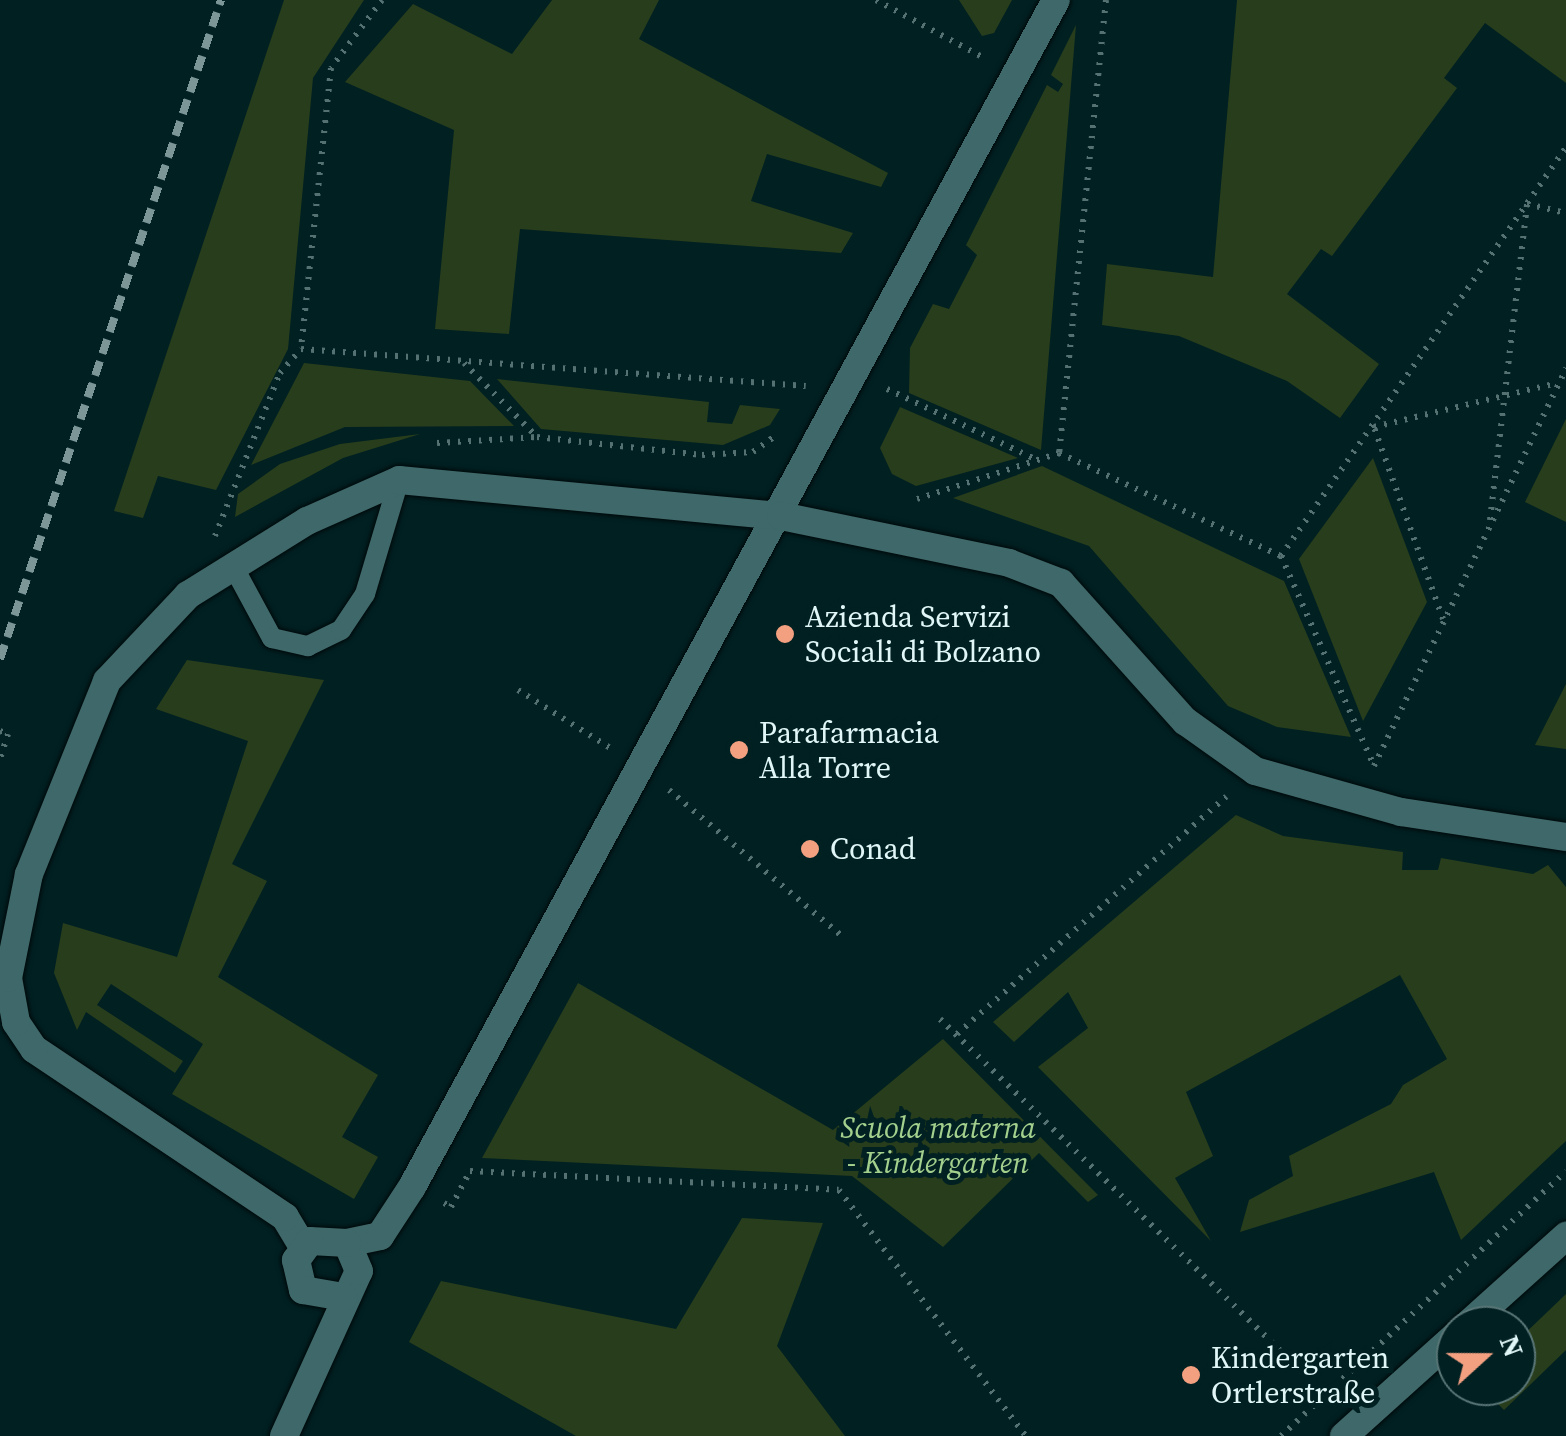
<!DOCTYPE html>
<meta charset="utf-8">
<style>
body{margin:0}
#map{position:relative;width:1566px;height:1436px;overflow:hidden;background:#012022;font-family:"Source Serif 4",serif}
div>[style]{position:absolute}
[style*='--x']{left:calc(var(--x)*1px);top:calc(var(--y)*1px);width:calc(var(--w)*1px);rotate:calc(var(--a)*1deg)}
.green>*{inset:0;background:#283d1c}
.path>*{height:6px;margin-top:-3px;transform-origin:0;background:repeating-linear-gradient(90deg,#557172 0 2.5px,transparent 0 10.5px)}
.roads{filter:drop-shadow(0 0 2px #00090a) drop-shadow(0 0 2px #00090a)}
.service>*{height:20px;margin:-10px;padding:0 10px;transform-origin:10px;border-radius:10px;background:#3e6869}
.minor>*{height:28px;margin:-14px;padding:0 14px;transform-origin:14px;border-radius:14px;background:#3e6869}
.rail>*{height:8px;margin-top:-4px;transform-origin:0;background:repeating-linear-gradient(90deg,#7c9698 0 15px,transparent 0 23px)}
.dots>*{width:28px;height:28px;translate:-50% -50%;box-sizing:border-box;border:5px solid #012022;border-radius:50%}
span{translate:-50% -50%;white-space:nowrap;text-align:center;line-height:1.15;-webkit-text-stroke:10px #012022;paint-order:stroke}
.poi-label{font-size:30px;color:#e0f6f7}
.left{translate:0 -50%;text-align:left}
.park-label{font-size:30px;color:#a3d08d;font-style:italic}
.north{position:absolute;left:1436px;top:1306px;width:100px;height:100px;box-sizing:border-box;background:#012022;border:2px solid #5a7677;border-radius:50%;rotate:69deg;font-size:28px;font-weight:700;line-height:40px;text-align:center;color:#e0f6f7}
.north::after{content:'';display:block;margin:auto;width:35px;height:45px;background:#f3a081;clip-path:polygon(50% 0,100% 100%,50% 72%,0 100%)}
</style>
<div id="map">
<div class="green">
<i style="clip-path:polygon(284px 0,364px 0,313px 78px,288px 349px,216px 490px,158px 476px,143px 518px,114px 511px)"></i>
<i style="clip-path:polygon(552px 0,659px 0,639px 39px,888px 173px,881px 187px,767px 154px,751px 201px,853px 233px,841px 253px,520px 229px,509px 334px,435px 329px,454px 130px,345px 82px,413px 4px,512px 54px)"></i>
<i style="clip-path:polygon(959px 0,1012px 0,994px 33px,982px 36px)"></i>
<i style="clip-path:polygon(1237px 0,1566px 0,1566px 83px,1485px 23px,1444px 78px,1457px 88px,1332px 256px,1321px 249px,1287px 294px,1379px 364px,1340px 418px,1287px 381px,1179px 336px,1102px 325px,1107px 264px,1213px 277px)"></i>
<i style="clip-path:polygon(1076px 25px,1041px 450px,909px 393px,910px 348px,933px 304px,949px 309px,977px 255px,966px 245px,1047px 85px,1058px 92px,1063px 84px,1051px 75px)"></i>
<i style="clip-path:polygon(304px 363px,470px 381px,514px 426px,345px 427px,251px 465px)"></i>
<i style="clip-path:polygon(497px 379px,709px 402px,707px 422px,732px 424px,740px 405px,780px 409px,770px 425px,723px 445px,541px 429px)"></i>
<i style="clip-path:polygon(900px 407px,1018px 458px,916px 486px,892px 474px,880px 448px)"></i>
<i style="clip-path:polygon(1566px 419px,1566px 522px,1525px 502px)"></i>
<i style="clip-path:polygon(420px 434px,343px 458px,235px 517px,238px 494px,280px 464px,340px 444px)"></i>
<i style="clip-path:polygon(1373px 458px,1427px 602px,1363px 721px,1299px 559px)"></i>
<i style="clip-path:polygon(1042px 466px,1284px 581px,1351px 737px,1277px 727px,1228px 706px,1089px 546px,953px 498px)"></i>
<i style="clip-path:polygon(187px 660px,324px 680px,232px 864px,267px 881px,218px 977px,378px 1075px,342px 1137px,378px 1157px,354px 1199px,172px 1094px,203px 1044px,111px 984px,97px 1005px,183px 1061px,175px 1073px,86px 1012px,77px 1030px,54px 973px,63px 923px,177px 957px,248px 741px,156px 709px)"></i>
<i style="clip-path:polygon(1566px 684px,1566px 749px,1535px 745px)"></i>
<i style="clip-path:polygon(1236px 815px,1283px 836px,1403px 852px,1402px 870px,1438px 870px,1441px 858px,1533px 874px,1548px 865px,1566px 887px,1566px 1141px,1461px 1240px,1434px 1172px,1240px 1232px,1249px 1200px,1293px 1176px,1289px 1156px,1391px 1104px,1403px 1085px,1447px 1059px,1400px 975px,1186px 1092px,1213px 1156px,1175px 1178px,1211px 1241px,1038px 1067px,1088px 1028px,1068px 992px,1014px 1042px,993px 1022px)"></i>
<i style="clip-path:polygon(578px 983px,833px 1130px,943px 1039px,1098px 1195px,1088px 1202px,1039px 1153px,943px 1247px,852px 1176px,482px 1158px)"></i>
<i style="clip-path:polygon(742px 1218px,823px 1223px,777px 1346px,845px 1436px,576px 1436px,409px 1342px,441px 1281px,676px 1329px)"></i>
<i style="clip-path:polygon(1566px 1294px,1566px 1350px,1504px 1410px,1480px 1386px,1516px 1386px,1516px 1342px)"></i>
</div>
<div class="path">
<i style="--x:382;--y:0;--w:85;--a:126.9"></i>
<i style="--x:331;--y:68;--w:283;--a:96.1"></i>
<i style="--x:301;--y:349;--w:506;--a:4.19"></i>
<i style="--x:876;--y:0;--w:123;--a:28.2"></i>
<i style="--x:1106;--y:0;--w:455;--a:95.9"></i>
<i style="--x:1059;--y:453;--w:245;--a:24.9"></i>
<i style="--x:1281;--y:556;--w:498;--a:-55.1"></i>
<i style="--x:464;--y:363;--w:103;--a:45.4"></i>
<i style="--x:887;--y:389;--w:166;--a:25.3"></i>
<i style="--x:437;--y:443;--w:100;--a:-3.4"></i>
<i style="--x:537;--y:437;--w:166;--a:6.2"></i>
<i style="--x:702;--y:455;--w:51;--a:-3.4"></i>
<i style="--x:753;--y:452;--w:26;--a:-36"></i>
<i style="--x:917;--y:499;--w:149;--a:-17.9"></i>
<i style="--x:1490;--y:520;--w:318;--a:-83.3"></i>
<i style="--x:1527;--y:204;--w:40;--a:13"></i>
<i style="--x:215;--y:536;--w:175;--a:-68.3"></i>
<i style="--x:280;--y:373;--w:32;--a:-49"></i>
<i style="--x:1281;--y:556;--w:224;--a:66.1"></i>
<i style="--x:1443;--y:619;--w:204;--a:-109.8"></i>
<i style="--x:1374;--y:427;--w:188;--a:-13.5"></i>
<i style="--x:518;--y:690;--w:109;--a:32.2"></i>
<i style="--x:0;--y:731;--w:9;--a:21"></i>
<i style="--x:8;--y:734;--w:25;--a:108"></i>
<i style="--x:1374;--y:766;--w:442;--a:-64.2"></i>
<i style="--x:669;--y:790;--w:226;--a:40.2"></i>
<i style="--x:940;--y:1019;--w:545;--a:44.26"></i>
<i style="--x:957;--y:1034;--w:359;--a:-41.4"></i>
<i style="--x:444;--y:1203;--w:8;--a:30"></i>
<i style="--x:451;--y:1207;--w:41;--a:-62.2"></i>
<i style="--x:470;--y:1171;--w:369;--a:2.9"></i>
<i style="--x:839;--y:1190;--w:309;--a:52.8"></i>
<i style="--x:1281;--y:1436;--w:389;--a:-42.9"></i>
</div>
<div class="roads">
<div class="service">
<i style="--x:233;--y:566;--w:82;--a:61.6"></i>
<i style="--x:272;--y:638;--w:37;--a:13"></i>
<i style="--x:308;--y:646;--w:37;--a:-26"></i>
<i style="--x:341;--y:630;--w:43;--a:-56.3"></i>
<i style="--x:365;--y:594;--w:119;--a:-73.4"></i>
</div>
<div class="minor">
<i style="--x:347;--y:1243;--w:34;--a:-12"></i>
<i style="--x:380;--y:1236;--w:59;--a:-56.9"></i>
<i style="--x:412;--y:1187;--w:1350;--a:-61.52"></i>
<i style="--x:303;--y:1247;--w:35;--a:-121"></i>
<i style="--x:285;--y:1217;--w:302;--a:-146.2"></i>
<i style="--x:34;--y:1049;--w:32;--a:-124"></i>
<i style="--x:16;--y:1022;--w:45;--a:-100.3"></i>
<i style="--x:8;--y:978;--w:106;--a:-78.6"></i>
<i style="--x:29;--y:874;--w:208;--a:-68"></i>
<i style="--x:107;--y:681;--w:118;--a:-46.7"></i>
<i style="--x:188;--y:595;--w:140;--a:-31.9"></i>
<i style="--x:307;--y:521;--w:101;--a:-24"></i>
<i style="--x:399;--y:480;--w:384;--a:5.4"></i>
<i style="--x:781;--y:516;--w:233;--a:11.6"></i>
<i style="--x:1009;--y:563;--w:56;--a:21"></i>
<i style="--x:1061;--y:583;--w:186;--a:48.1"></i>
<i style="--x:1185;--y:721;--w:86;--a:35.5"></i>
<i style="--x:1255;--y:771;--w:152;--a:15.7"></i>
<i style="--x:1401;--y:812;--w:167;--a:8.6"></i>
<i style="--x:1466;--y:1326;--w:135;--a:-42"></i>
<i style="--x:284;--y:1436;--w:181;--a:-65.6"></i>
<i style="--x:359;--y:1271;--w:30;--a:-113"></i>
<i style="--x:347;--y:1243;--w:37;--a:-177"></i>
<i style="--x:310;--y:1241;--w:24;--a:126"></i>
<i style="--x:296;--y:1260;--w:31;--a:77"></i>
<i style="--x:303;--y:1290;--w:41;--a:9.9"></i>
<i style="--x:1344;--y:1436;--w:151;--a:-42"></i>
</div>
</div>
<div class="rail">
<i style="--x:0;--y:659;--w:695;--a:-71.46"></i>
</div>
<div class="dots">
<i style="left:785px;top:634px;background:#f3a081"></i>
<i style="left:739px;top:750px;background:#f3a081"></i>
<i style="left:810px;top:849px;background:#f3a081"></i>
<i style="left:1191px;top:1375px;background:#f3a081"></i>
</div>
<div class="poi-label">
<span class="left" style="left:805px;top:634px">Azienda Servizi<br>Sociali di Bolzano</span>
<span class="left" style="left:759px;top:750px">Parafarmacia<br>Alla Torre</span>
<span class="left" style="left:830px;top:849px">Conad</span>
<span class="left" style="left:1211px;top:1375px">Kindergarten<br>Ortlerstraße</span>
</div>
<div class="park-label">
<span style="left:938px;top:1145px">Scuola materna<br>- Kindergarten</span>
</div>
<div class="north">N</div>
</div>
